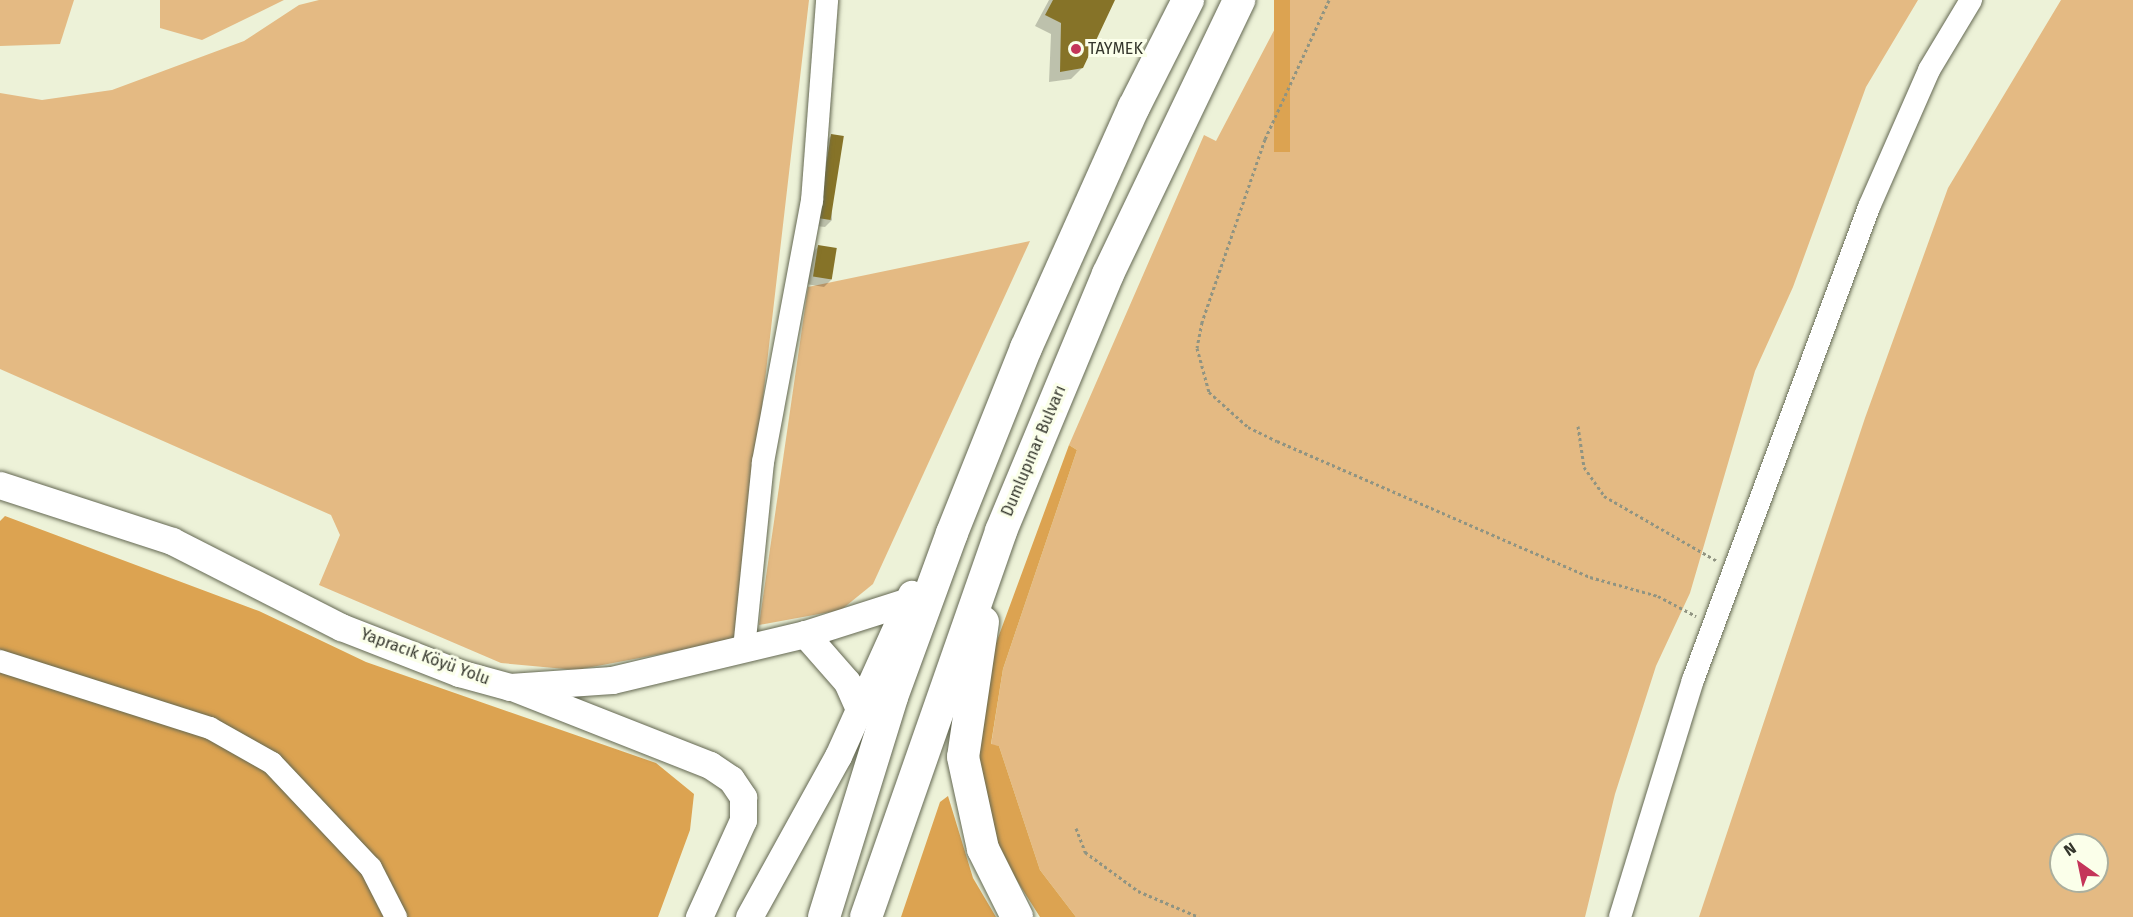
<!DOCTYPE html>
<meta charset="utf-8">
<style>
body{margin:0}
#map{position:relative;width:2133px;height:917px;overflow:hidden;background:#edf2d8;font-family:"Fira Sans",sans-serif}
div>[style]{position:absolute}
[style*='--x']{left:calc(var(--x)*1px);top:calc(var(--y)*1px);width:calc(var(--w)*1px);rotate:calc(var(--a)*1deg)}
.green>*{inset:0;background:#e4ba83}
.forest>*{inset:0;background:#dca351;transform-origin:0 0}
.shadow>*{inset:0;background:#0003}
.building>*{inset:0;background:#867328;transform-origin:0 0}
.path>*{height:3px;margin-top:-1.5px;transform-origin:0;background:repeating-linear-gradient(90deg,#909482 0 3px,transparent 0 6px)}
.roads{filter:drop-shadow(0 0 2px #646852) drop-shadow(0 0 2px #646852)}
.minor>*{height:22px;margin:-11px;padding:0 11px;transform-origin:11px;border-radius:11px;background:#fff}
.major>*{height:27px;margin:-13.5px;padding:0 13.5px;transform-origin:13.5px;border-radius:13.5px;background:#fff}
.highway>*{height:32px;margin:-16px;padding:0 16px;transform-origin:16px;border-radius:16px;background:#fff}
.dots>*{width:16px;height:16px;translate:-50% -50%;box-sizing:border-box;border:3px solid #fbffea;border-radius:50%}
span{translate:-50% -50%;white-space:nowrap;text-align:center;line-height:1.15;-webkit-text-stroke:6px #fbffea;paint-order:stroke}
.poi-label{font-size:16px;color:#34362c}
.left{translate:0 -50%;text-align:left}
.street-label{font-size:16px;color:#34362c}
.north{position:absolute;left:2049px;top:833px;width:60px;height:60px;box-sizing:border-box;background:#fbffea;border:2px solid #abaf9e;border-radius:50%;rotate:327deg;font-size:16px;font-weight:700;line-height:24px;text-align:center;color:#34362c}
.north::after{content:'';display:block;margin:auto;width:21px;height:27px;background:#c43559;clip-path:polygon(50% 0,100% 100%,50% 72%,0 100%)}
</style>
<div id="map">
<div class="green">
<i style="clip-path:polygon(0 0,74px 0,60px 44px,0 46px)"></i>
<i style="clip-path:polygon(160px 0,284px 0,202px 40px,160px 28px)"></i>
<i style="clip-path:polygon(319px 0,809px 0,735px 640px,576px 670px,501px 663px,319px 585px,340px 535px,331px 515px,0 369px,0 93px,42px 100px,112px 90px,244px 41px,299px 5px)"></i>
<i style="clip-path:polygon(1290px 0,1918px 0,1866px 87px,1793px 287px,1755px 371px,1690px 593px,1656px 666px,1615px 794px,1585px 917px,1076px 917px,1040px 870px,999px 746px,991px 745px,1003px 669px,1077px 450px,1069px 445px,1204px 135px,1216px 141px)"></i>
<i style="clip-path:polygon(evenodd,2061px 0,2133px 0,2133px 917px,1699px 917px,1865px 418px,1948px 188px,2061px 0,2061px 845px,2097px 845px,2097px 881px,2061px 881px,2061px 845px)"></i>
<i style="clip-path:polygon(1030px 241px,873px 584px,841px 610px,759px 625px,808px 287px)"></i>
</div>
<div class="forest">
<i style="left:1274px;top:0;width:16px;height:152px"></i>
<i style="clip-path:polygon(1069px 445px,1077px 450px,1003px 669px,991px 744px,999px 746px,1040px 870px,1076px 917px,1040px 917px,1005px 862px,986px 810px,977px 774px,978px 744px,995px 646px)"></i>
<i style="clip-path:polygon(5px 516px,259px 611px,366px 662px,656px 763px,694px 794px,690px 830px,658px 917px,0 917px,0 521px)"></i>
<i style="clip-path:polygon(948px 796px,973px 878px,996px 917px,901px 917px,940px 802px)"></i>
</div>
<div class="shadow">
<i style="clip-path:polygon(1049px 0,1113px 0,1082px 68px,1071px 79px,1049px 82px,1051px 34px,1035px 26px)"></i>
<i style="clip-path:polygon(831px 136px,832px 220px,825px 227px,816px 226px,824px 143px)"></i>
<i style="clip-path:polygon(818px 247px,831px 280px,824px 287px,806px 284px,811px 254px)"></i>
</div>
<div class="building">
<i style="clip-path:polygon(1053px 0,1115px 0,1083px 68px,1060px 72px,1061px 23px,1045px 15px)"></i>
<i style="left:831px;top:134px;width:13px;height:85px;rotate:9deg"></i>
<i style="left:818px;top:245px;width:19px;height:32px;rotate:9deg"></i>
</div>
<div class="path">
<i style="--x:1329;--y:0;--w:153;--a:114.7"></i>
<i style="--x:1265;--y:139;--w:194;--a:109"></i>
<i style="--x:1202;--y:322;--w:26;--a:101"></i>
<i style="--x:1197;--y:348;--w:46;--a:74.7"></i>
<i style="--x:1209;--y:392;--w:52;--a:41.9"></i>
<i style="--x:1248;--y:427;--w:32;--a:26"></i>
<i style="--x:1277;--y:441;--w:341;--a:23.5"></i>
<i style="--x:1590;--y:577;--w:71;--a:15.6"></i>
<i style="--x:1658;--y:596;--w:43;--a:27.8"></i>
<i style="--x:1578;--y:426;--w:41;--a:81.7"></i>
<i style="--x:1584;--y:467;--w:35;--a:55"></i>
<i style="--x:1604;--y:496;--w:130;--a:29.9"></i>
<i style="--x:1076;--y:828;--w:26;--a:69"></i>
<i style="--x:1085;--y:852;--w:66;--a:36.3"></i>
<i style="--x:1138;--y:891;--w:66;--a:23.1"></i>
</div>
<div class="roads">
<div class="minor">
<i style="--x:744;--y:649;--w:188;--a:-84.2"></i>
<i style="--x:763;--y:462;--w:266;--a:-79.4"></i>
<i style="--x:812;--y:201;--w:202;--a:-85.7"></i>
<i style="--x:0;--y:661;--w:220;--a:17.7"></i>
<i style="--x:210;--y:728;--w:71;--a:29.4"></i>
<i style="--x:272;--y:763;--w:144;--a:46.7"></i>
<i style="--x:371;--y:868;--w:55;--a:63"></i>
<i style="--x:1620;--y:917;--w:248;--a:-72.9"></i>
<i style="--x:1693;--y:680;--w:505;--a:-69.59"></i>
<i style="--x:1869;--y:207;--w:150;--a:-66.3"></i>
<i style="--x:1929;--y:70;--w:82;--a:-59"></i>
</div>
<div class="major">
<i style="--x:0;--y:485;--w:181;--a:18"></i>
<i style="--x:172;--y:541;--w:190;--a:27"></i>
<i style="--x:341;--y:627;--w:127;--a:21.3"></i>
<i style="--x:459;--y:673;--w:53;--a:15.4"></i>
<i style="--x:510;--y:687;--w:102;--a:-3.9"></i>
<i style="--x:612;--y:680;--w:198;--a:-13.4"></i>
<i style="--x:805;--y:634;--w:105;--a:-17.7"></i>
<i style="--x:805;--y:634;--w:64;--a:48.8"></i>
<i style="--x:847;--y:682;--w:30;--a:66"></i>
<i style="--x:517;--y:689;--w:207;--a:21.5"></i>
<i style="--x:710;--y:765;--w:25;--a:34"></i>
<i style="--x:731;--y:779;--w:22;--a:56"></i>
<i style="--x:743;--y:797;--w:23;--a:90"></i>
<i style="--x:743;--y:820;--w:107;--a:114.4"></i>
<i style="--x:749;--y:917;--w:184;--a:-61.1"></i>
<i style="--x:838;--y:756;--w:178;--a:-65.7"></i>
</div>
<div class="highway">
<i style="--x:983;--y:622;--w:136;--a:98.4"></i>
<i style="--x:963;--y:757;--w:94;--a:77.7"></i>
<i style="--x:983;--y:849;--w:76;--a:63.4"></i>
<i style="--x:824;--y:917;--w:230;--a:-72.8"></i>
<i style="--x:892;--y:697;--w:175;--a:-69.9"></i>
<i style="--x:952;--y:533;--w:199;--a:-68.2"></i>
<i style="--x:1026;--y:348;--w:264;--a:-65.9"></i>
<i style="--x:1134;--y:107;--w:120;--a:-63.2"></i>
<i style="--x:866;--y:917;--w:409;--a:-70.7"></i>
<i style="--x:1001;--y:531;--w:278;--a:-67.4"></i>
<i style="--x:1108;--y:274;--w:304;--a:-64.4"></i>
</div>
</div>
<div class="dots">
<i style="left:1076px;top:49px;background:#c43559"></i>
</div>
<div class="poi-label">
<span class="left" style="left:1088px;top:49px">TAYMEK</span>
</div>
<div class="street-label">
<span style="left:1034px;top:451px;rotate:-67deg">Dumlupınar Bulvarı</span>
<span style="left:425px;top:657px;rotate:20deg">Yapracık Köyü Yolu</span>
</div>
<div class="north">N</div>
</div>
